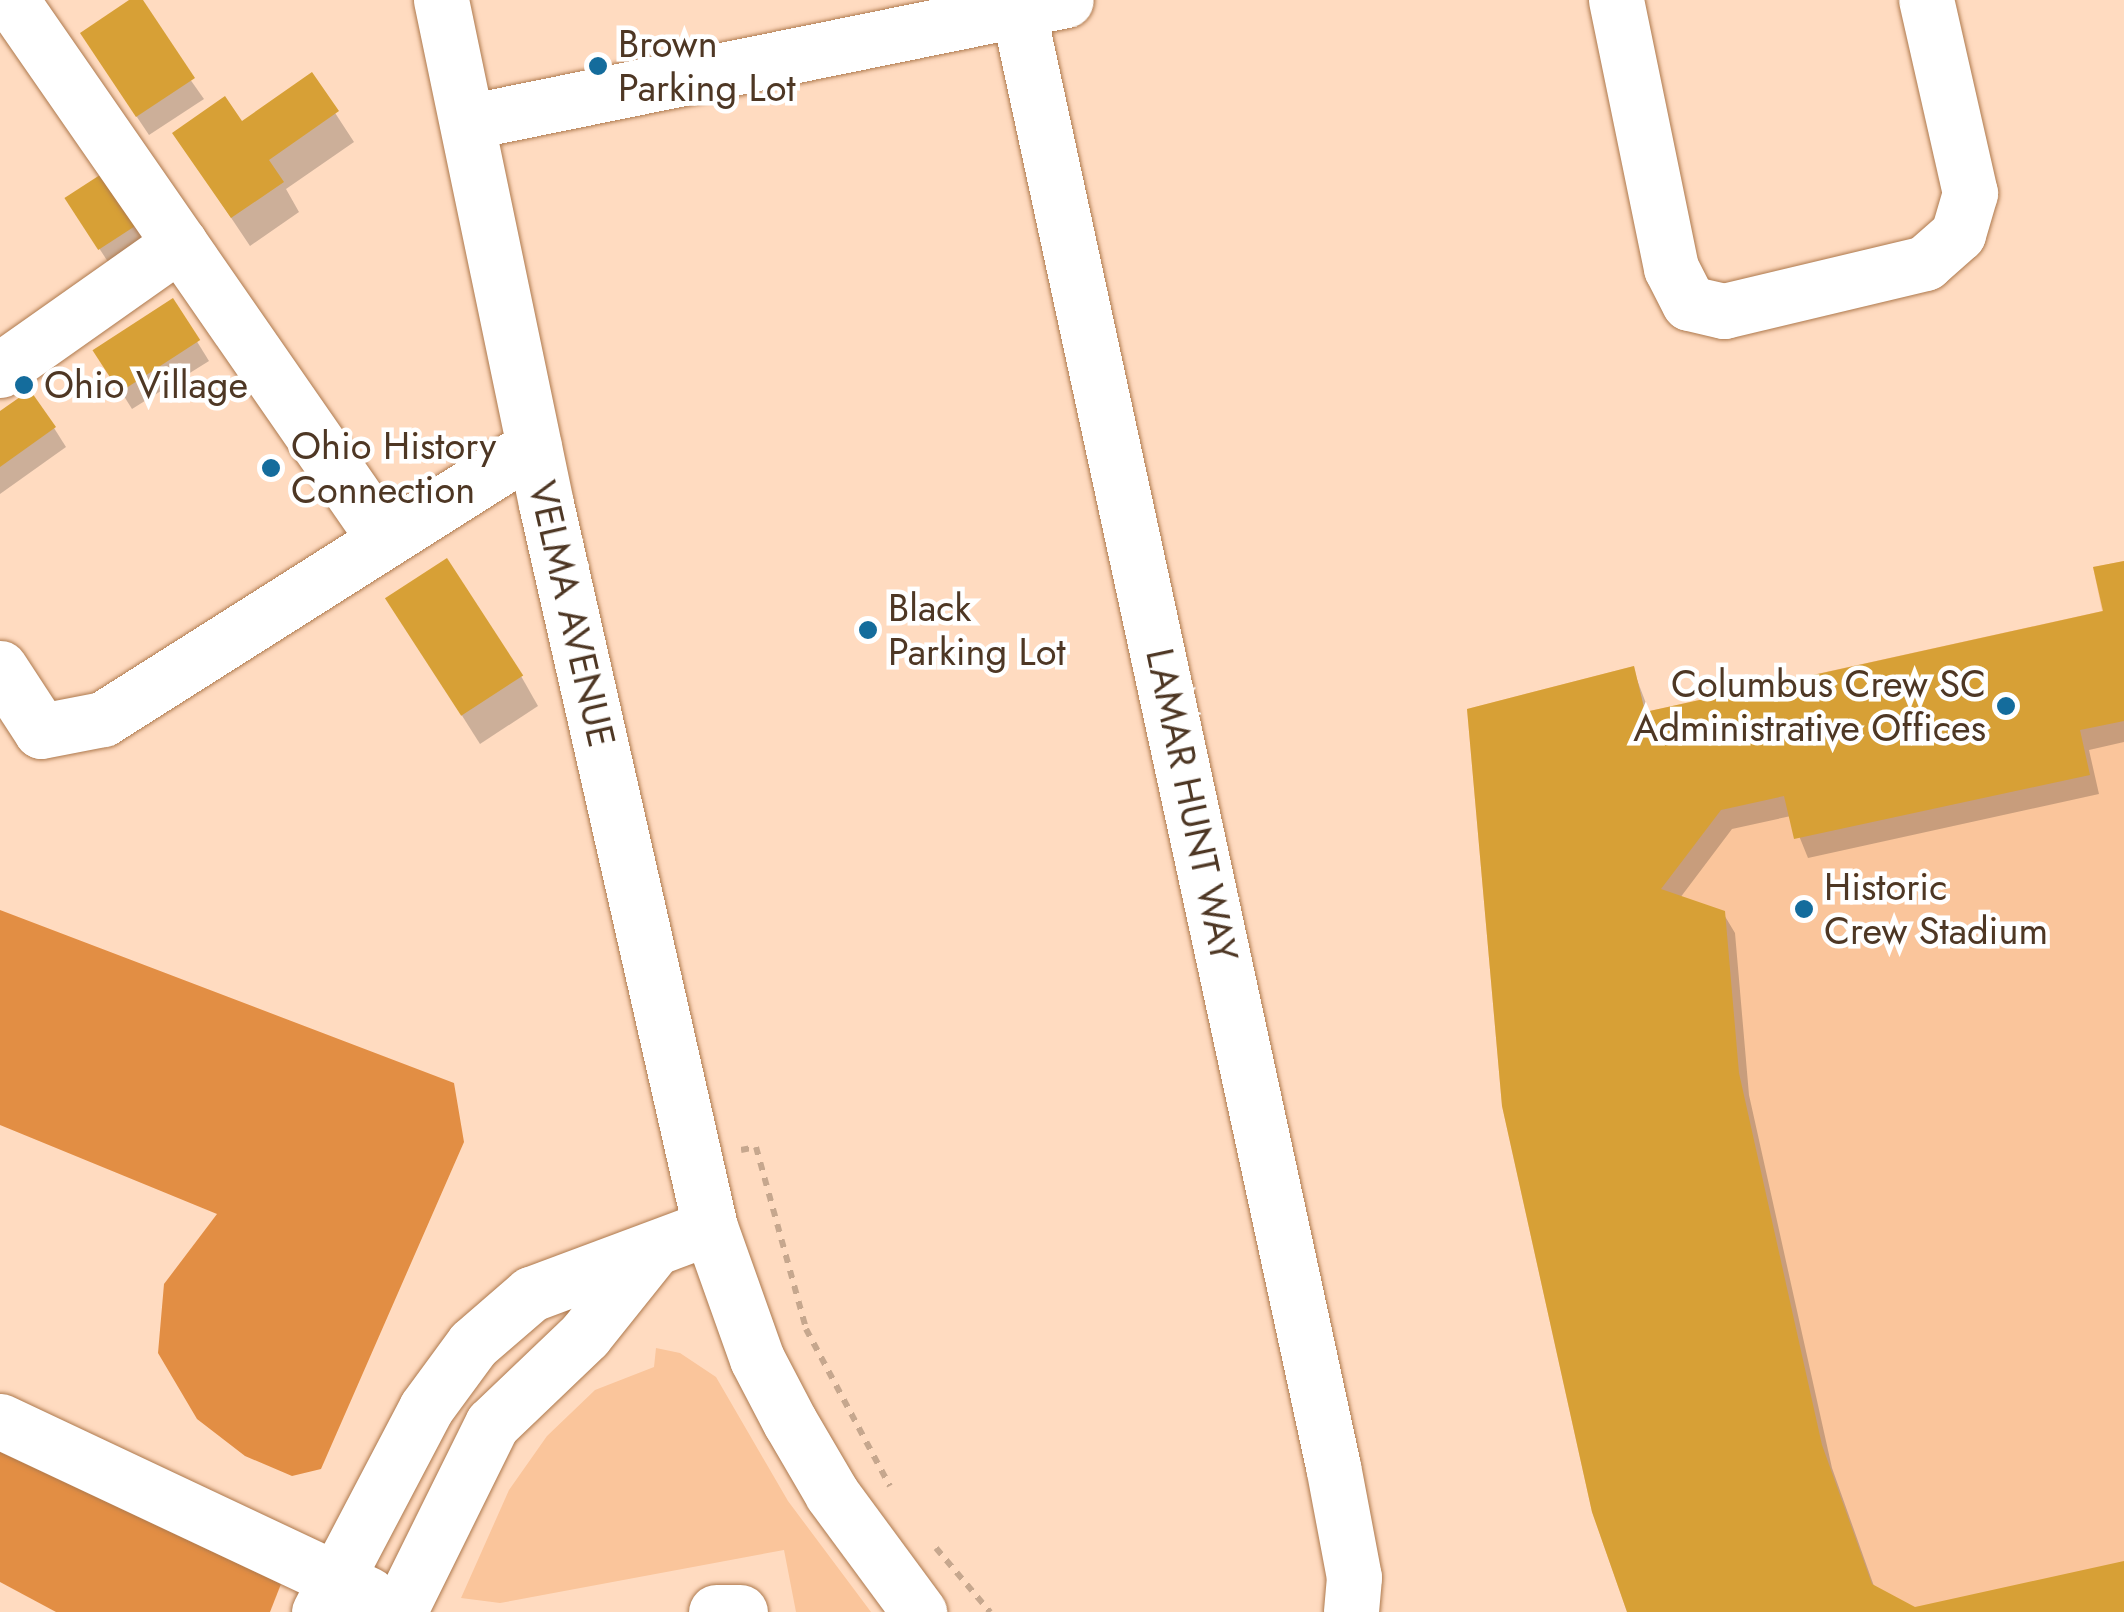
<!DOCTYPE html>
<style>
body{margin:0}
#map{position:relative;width:2124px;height:1612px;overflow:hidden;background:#ffdbc0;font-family:Jost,sans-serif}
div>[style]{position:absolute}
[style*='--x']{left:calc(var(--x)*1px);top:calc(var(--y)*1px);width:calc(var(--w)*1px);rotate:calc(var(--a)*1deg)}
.green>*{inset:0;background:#fac59b}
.forest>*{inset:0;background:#e28e44}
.shadow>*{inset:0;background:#0003}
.building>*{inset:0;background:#d7a036;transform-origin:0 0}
.path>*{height:6px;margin-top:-3px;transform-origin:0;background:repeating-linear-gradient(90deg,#c6a78e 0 8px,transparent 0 16px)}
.roads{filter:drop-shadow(0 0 2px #ae794d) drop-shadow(0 0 2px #ae794d)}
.minor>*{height:55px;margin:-27.5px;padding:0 27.5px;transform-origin:27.5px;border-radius:27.5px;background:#fff}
.dots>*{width:28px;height:28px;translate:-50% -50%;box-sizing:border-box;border:5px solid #fff;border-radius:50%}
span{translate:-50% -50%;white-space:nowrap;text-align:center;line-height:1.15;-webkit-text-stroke:9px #fff;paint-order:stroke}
.poi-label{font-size:38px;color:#4e3724}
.left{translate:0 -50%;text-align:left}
.right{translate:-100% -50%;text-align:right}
.street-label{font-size:38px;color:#4e3724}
</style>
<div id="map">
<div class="green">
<i style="clip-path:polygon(2124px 561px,2124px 1612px,1627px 1612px,1592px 1512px,1502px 1106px,1467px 709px,1634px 666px,1645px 712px,2102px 611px,2093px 567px)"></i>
<i style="clip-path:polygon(656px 1348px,680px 1353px,716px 1377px,788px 1501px,871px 1612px,796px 1612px,784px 1550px,500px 1603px,461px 1598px,509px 1490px,547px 1436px,595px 1390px,654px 1367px)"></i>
</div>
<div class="forest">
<i style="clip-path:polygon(0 910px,454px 1083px,464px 1142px,321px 1469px,292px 1476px,245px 1456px,197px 1419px,158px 1353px,164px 1284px,217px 1214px,0 1125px)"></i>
<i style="clip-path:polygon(0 1452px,281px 1584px,270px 1612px,56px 1612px,0 1582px)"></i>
</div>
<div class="shadow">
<i style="clip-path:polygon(134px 0,204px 99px,149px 135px,94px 53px)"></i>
<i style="clip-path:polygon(311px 76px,354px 142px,286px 189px,299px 212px,250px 246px,175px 134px,241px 124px)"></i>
<i style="clip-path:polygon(80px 219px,135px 226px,146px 245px,112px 268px)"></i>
<i style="clip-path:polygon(172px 301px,209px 361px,132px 409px,107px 369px)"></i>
<i style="clip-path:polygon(0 414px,54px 428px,66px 447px,0 494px)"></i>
<i style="clip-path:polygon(2124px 563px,2124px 742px,2089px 750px,2099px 794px,1808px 858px,1791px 816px,1732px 829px,1680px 898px,1723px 913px,1735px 933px,1749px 1095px,1832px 1468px,1875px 1589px,1914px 1609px,2124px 1563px,2124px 1612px,1630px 1612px,1633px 669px,1650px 714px,2106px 613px)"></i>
<i style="clip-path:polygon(388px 599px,521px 676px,538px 706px,480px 744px)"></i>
</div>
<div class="building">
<i style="clip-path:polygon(129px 0,143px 0,195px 78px,136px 117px,80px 33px)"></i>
<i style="clip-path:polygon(312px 72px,339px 111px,269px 160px,284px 182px,231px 218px,172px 133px,225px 96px,242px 121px)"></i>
<i style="left:103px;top:173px;width:62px;height:46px;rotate:57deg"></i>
<i style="left:173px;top:298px;width:50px;height:96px;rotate:57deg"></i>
<i style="clip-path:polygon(30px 390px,56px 427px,0 467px,0 411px)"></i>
<i style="left:447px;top:558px;width:140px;height:74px;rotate:57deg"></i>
<i style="clip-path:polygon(2124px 561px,2124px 721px,2080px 730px,2090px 775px,1794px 839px,1784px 796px,1721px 810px,1661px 889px,1725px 911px,1739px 1073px,1822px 1445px,1872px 1584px,1915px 1607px,2124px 1561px,2124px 1612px,1627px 1612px,1592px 1512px,1502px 1106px,1467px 709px,1634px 666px,1645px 712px,2103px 611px,2093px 567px)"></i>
</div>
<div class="path">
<i style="--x:741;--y:1150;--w:15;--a:-11"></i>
<i style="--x:756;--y:1147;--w:189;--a:74.6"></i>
<i style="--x:806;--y:1329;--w:178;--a:61.9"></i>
<i style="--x:936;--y:1548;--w:84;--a:49.8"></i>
</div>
<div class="roads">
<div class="minor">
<i style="--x:11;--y:0;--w:657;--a:55.29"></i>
<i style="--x:441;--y:0;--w:515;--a:78.23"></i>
<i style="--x:546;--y:504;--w:741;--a:77.22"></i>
<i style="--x:710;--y:1227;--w:140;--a:70.4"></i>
<i style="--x:757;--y:1359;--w:71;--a:62.4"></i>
<i style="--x:790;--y:1422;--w:83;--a:59.7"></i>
<i style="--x:832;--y:1494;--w:147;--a:53.6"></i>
<i style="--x:1016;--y:0;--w:1500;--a:77.8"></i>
<i style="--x:1333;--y:1466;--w:113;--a:79.3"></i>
<i style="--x:1354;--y:1577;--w:35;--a:95"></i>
<i style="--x:1616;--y:0;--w:274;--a:78.4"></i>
<i style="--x:1671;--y:268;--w:39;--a:63"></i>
<i style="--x:1689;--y:303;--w:36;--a:13"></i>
<i style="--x:1724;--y:311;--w:207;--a:-13.4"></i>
<i style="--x:1925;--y:263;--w:44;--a:-41.3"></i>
<i style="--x:1958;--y:234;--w:43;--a:-73.7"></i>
<i style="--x:1970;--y:193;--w:198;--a:-102.8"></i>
<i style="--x:467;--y:122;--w:611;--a:-11.51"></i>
<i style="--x:0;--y:370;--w:220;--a:-35.2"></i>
<i style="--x:0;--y:668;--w:75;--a:56.9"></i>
<i style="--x:41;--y:731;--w:63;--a:-11"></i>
<i style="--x:103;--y:719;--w:510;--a:-32.35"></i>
<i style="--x:0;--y:1421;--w:407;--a:25.2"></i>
<i style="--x:319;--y:1612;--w:230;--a:-62.3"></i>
<i style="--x:426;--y:1408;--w:79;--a:-53.7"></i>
<i style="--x:473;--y:1344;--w:77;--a:-40.8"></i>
<i style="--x:531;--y:1294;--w:191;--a:-20.5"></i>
<i style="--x:399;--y:1612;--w:210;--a:-63.7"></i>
<i style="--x:492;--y:1424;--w:129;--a:-43.7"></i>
<i style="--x:585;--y:1335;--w:110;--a:-51.3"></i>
<i style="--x:716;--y:1612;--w:24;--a:0"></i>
</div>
</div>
<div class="dots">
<i style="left:598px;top:66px;background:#146c9c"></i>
<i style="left:24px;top:385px;background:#146c9c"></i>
<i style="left:271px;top:468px;background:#146c9c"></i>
<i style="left:868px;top:630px;background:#146c9c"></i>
<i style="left:2006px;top:706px;background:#146c9c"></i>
<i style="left:1804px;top:909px;background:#146c9c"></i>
</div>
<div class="poi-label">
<span class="left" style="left:618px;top:66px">Brown<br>Parking Lot</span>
<span class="left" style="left:44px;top:385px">Ohio Village</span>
<span class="left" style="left:291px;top:468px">Ohio History<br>Connection</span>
<span class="left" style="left:888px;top:630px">Black<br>Parking Lot</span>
<span class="right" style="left:1986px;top:706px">Columbus Crew SC<br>Administrative Offices</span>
<span class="left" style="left:1824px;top:909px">Historic<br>Crew Stadium</span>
</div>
<div class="street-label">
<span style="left:572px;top:614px;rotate:77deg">VELMA AVENUE</span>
<span style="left:1192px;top:805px;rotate:78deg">LAMAR HUNT WAY</span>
</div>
</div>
